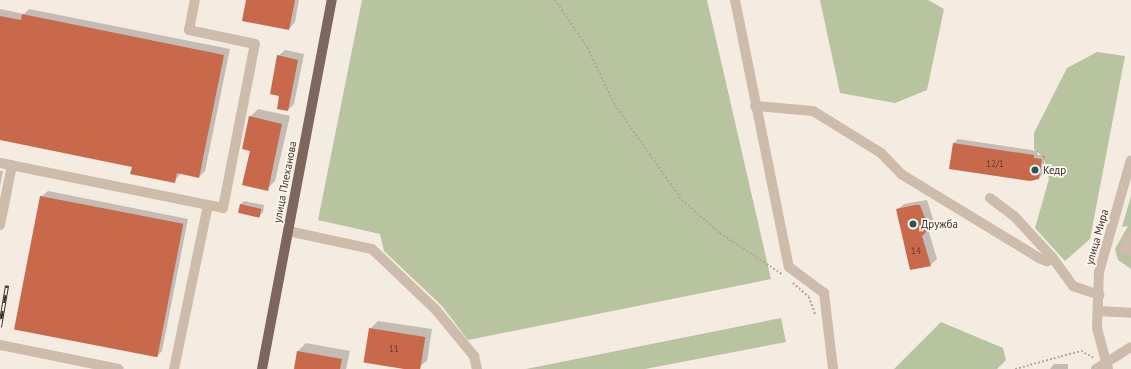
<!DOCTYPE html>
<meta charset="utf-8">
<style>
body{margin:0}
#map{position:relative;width:1131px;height:369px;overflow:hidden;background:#f4ebe1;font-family:"PT Sans",sans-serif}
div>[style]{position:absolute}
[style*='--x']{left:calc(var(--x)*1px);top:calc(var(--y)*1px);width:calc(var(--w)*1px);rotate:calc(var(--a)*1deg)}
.green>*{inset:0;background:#b8c4a0}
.shadow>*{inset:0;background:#0003}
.building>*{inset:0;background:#c8694b;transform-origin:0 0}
.path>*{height:1.5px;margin-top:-0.75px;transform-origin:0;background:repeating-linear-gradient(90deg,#b9a596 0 2px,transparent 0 4px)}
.minor>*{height:10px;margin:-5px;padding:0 5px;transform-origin:5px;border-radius:5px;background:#cdbbac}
.major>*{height:10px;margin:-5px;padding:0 5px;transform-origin:5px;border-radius:5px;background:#7d675c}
.rail>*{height:4px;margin-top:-2px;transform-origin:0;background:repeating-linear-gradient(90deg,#fbf5ee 0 8px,#3b302b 0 16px);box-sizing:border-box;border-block:1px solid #3b302b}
.dots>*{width:11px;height:11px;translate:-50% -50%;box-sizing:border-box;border:2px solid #fbf5ee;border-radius:50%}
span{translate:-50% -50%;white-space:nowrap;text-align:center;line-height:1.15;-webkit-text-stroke:3.5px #fbf5ee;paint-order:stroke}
.number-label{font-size:9px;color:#5e3e33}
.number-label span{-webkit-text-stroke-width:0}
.poi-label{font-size:11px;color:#3b302b}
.left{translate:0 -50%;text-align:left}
.street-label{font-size:11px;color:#3b302b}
</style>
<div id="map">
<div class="green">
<i style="clip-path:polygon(362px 0,707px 0,771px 279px,468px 340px,442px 306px,384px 251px,380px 234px,318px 220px)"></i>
<i style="clip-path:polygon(820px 0,928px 0,944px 9px,927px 90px,895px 103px,840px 93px)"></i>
<i style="clip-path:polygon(1097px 52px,1125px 56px,1090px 239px,1065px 261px,1035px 228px,1049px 179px,1044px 158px,1034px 149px,1034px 133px,1067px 68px)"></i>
<i style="clip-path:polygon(1131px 196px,1131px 269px,1118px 260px,1115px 249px,1128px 226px,1122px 227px)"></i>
<i style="clip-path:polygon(781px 318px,786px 342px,645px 369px,526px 369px)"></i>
<i style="clip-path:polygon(941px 322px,1003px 348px,1006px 360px,997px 369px,894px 369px)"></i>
</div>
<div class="shadow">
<i style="clip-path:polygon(247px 0,299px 0,295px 22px,289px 29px)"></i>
<i style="clip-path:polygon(0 9px,24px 14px,29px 9px,230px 49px,205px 171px,199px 177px,181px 173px,174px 182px,133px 166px,0 139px)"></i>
<i style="clip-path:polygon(285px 50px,304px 54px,294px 104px,288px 110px,280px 95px,278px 56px)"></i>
<i style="clip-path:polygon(258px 109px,290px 116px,275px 181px,267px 189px,251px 150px,250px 117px)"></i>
<i style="clip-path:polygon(958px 139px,1037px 151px,1038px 155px,1045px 156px,1043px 174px,1039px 178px,950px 169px,954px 143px)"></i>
<i style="clip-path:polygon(0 171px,3px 171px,0 186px)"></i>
<i style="clip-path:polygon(48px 191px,188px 219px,162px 351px,156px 357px,41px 197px)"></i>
<i style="clip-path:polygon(927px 200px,934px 222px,928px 229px,937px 259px,930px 265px,897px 210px,904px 204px)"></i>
<i style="clip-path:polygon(244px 201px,264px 205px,263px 212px,259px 216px,240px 205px)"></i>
<i style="clip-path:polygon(378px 321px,432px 329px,427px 361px,416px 369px,364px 361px,370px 329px)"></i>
<i style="clip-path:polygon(306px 343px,350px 351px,346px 369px,295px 369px,298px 351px)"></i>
<i style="clip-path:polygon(1054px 364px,1068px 364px,1068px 369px,1050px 369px)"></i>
</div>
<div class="building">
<i style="clip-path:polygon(246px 0,295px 0,289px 30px,242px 21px)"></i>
<i style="clip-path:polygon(22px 14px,224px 55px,199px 178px,177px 173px,175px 183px,130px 174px,132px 167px,0 140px,0 16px,21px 20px)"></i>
<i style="clip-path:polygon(277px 55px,298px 60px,288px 111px,277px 109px,279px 96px,270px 94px)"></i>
<i style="clip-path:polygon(249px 116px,282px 124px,268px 191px,242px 185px,250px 151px,242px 149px)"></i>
<i style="clip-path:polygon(953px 143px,1034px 155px,1034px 158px,1042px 159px,1039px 179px,1030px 181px,949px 169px)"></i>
<i style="left:40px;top:196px;width:146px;height:136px;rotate:11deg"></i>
<i style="left:240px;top:204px;width:22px;height:9px;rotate:13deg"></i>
<i style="clip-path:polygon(915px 205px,920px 205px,929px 229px,922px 236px,931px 266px,910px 270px,896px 209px)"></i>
<i style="left:369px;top:328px;width:57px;height:35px;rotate:9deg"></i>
<i style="clip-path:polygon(297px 351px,342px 359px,340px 369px,294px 369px)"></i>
</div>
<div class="path">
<i style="--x:555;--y:0;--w:58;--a:55.5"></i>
<i style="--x:588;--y:48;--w:63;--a:64.7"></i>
<i style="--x:615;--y:105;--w:116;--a:54.8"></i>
<i style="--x:682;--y:200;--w:50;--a:41"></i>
<i style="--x:720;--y:233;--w:74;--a:33.5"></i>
<i style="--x:793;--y:283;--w:21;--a:41"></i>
<i style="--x:809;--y:297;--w:20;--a:70"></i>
<i style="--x:1015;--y:369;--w:68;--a:-15.3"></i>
<i style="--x:1081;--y:351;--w:15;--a:28"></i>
</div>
<div class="minor">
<i style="--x:735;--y:0;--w:272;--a:78.6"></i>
<i style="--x:789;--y:267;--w:44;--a:36.6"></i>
<i style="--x:824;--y:293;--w:77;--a:83.2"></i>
<i style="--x:755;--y:106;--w:58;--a:4.9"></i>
<i style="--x:813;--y:111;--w:80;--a:31.7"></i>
<i style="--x:881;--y:153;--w:29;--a:46"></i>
<i style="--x:901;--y:174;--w:162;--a:31.3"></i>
<i style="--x:1039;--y:258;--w:9;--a:21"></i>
<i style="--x:1047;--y:261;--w:6;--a:-39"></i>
<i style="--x:1052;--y:257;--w:36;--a:54"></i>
<i style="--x:1073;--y:286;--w:28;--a:19"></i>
<i style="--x:0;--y:163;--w:227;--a:11.4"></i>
<i style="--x:223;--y:208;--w:167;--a:-79"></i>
<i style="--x:255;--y:44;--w:67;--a:-168"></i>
<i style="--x:189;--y:30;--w:31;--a:-79"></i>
<i style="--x:990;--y:198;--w:30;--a:37"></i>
<i style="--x:1014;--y:216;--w:56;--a:47.2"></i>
<i style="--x:0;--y:225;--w:61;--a:-78.7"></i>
<i style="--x:288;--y:231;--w:86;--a:12.1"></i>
<i style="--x:372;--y:249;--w:88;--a:43.6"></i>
<i style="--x:436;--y:310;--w:60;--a:50.4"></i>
<i style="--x:474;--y:356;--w:13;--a:77"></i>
<i style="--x:1131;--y:237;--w:14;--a:120"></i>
<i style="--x:1124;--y:249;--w:7;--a:16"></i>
<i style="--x:1098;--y:311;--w:33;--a:3"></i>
<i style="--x:0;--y:345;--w:121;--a:11.4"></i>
<i style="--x:174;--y:369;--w:167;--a:-78.3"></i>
<i style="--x:1096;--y:369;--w:41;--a:-32.2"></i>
<i style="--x:1108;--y:369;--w:42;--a:-105"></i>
<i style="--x:1097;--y:328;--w:56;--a:-88"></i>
<i style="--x:1099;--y:272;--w:116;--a:-74.1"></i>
</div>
<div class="major">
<i style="--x:262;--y:369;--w:376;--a:-79.3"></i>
</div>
<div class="rail">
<i style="--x:0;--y:327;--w:42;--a:-80.3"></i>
</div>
<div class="dots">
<i style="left:1035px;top:170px;background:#1f5a5e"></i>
<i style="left:913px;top:224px;background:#1f5a5e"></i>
</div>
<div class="number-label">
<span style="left:995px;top:164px">12/1</span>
<span style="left:916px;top:251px">14</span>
<span style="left:394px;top:349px">11</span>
</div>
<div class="poi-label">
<span class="left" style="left:1043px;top:170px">Кедр</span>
<span class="left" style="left:921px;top:224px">Дружба</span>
</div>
<div class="street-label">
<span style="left:285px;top:182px;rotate:-79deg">улица Плеханова</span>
<span style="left:1097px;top:237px;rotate:-74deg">улица Мира</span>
</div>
</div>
